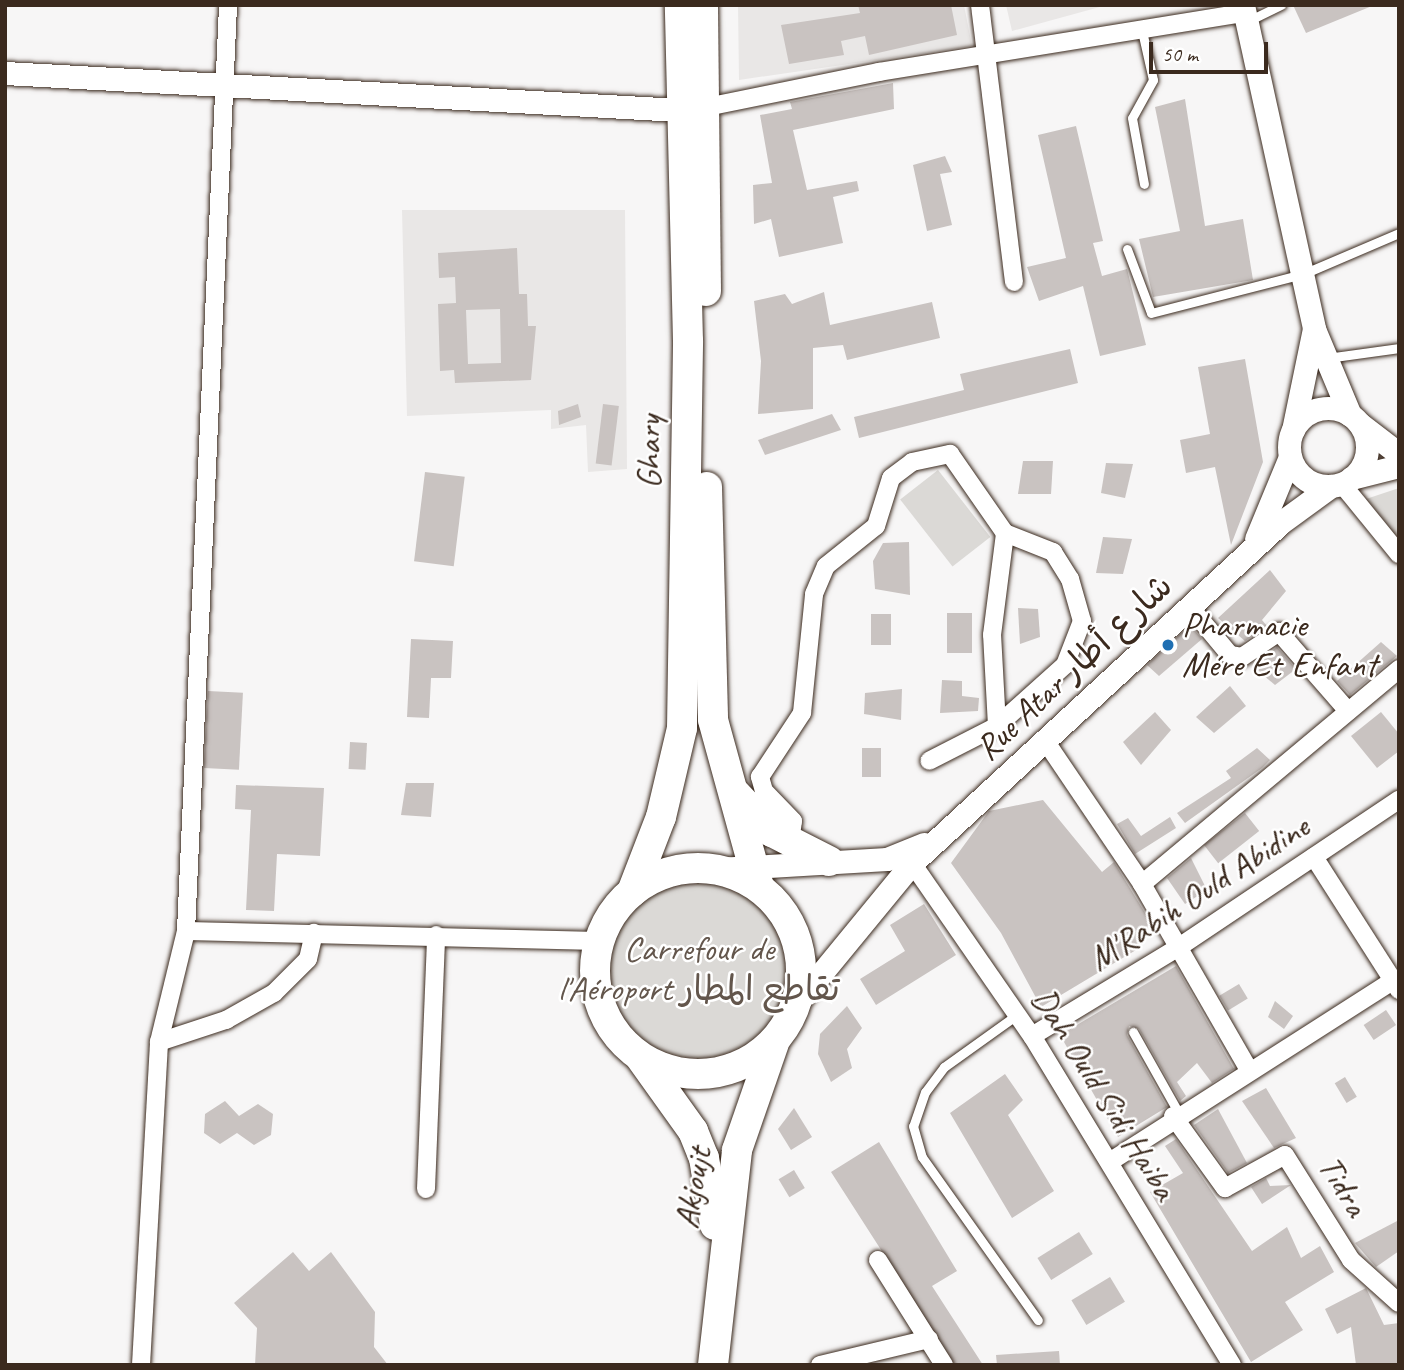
<!DOCTYPE html>
<meta charset="utf-8">
<style>
body{margin:0}
#map{position:relative;width:1404px;height:1370px;overflow:hidden;background:#f7f6f6;font-family:Caveat,"Playpen Sans Arabic",sans-serif}
div>[style]{position:absolute}
[style*='--x']{left:calc(var(--x)*1px);top:calc(var(--y)*1px);width:calc(var(--w)*1px);rotate:calc(var(--a)*1deg)}
.built>*{inset:0;background:#e9e7e6}
.green>*{inset:0;background:#dbd9d6;transform-origin:0 0}
.round{border-radius:50%}
.building>*{inset:0;background:#c9c3c1;transform-origin:0 0}
.roads{filter:drop-shadow(0 0 2px #3b2a1e) drop-shadow(0 0 2px #3b2a1e)}
.service>*{height:9px;margin:-4.5px;padding:0 4.5px;transform-origin:4.5px;border-radius:4.5px;background:#fff}
.minor>*{height:18px;margin:-9px;padding:0 9px;transform-origin:9px;border-radius:9px;background:#fff}
.tertiary>*{height:23px;margin:-11.5px;padding:0 11.5px;transform-origin:11.5px;border-radius:11.5px;background:#fff}
.tertiary>.ring{margin:-11.5px;padding:0;box-sizing:content-box;background:none;border:23px solid #fff;border-radius:50%}
.trunk>*{height:30px;margin:-15px;padding:0 15px;transform-origin:15px;border-radius:15px;background:#fff}
.trunk>.ring{margin:-15px;padding:0;box-sizing:content-box;background:none;border:30px solid #fff;border-radius:50%}
.dots>*{width:19px;height:19px;translate:-50% -50%;box-sizing:border-box;border:4px solid #fff;border-radius:50%}
span{translate:-50% -50%;white-space:nowrap;text-align:center;line-height:1.15;-webkit-text-stroke:5px #fff;paint-order:stroke}
.street-label{font-size:35px;color:#3b2a1e}
.poi-label{font-size:35px;color:#3b2a1e}
.left{translate:0 -50%;text-align:left}
.park-label{font-size:35px;color:#63564c}
.frame{position:absolute;inset:0;border:7px solid #3b2a1e;pointer-events:none}
.scale{position:absolute;left:1149px;top:42px;width:119px;height:32px;box-sizing:border-box;border:4px solid #3b2a1e;border-top:0;padding-left:9px;font-size:21px;line-height:24px;white-space:nowrap;color:#3b2a1e;-webkit-text-stroke:5px #fff;paint-order:stroke}
</style>
<div id="map">
<div class="built">
<i style="clip-path:polygon(738px 5px,964px 5px,972px 46px,739px 80px)"></i>
<i style="clip-path:polygon(1006px 5px,1107px 5px,1012px 31px)"></i>
<i style="clip-path:polygon(402px 210px,625px 210px,627px 469px,588px 472px,586px 425px,551px 429px,551px 410px,407px 416px)"></i>
</div>
<div class="green">
<i style="left:938px;top:470px;width:85px;height:48px;rotate:52deg"></i>
<i style="clip-path:polygon(1399px 488px,1399px 549px,1365px 513px,1366px 499px)"></i>
<i class="round" style="left:606px;top:875px;width:188px;height:188px"></i>
</div>
<div class="building">
<i style="clip-path:polygon(858px 5px,951px 5px,957px 35px,869px 55px,865px 36px,841px 41px,844px 55px,789px 64px,781px 25px,860px 13px)"></i>
<i style="clip-path:polygon(1293px 5px,1372px 5px,1372px 6px,1306px 33px)"></i>
<i style="clip-path:polygon(893px 83px,894px 109px,793px 130px,807px 190px,857px 181px,859px 191px,833px 197px,843px 243px,779px 257px,771px 219px,754px 224px,753px 185px,772px 183px,760px 115px,792px 109px,790px 102px)"></i>
<i style="clip-path:polygon(1185px 99px,1205px 226px,1243px 219px,1253px 280px,1153px 297px,1139px 239px,1180px 231px,1155px 107px)"></i>
<i style="clip-path:polygon(1076px 126px,1103px 241px,1093px 243px,1102px 276px,1127px 269px,1146px 345px,1100px 356px,1083px 286px,1039px 301px,1027px 267px,1066px 258px,1038px 135px)"></i>
<i style="clip-path:polygon(945px 156px,952px 172px,940px 174px,952px 225px,927px 231px,913px 165px)"></i>
<i style="clip-path:polygon(evenodd,517px 248px,519px 294px,527px 294px,528px 326px,536px 326px,531px 380px,455px 383px,454px 370px,440px 371px,438px 304px,456px 303px,455px 277px,439px 278px,438px 253px,517px 248px,500px 309px,501px 363px,468px 364px,466px 310px,500px 309px)"></i>
<i style="clip-path:polygon(824px 292px,830px 325px,932px 302px,940px 338px,847px 360px,843px 345px,813px 348px,813px 409px,758px 414px,761px 361px,754px 301px,785px 294px,792px 304px)"></i>
<i style="clip-path:polygon(1070px 349px,1078px 383px,859px 438px,854px 417px,964px 390px,960px 374px)"></i>
<i style="clip-path:polygon(1245px 359px,1263px 462px,1231px 545px,1215px 467px,1186px 473px,1180px 440px,1210px 434px,1198px 367px)"></i>
<i style="clip-path:polygon(578px 404px,581px 417px,559px 425px,558px 411px)"></i>
<i style="left:603px;top:404px;width:16px;height:60px;rotate:7deg"></i>
<i style="clip-path:polygon(832px 414px,841px 430px,765px 455px,758px 440px)"></i>
<i style="clip-path:polygon(1023px 461px,1053px 461px,1051px 494px,1018px 494px)"></i>
<i style="clip-path:polygon(1106px 463px,1133px 464px,1125px 498px,1101px 493px)"></i>
<i style="left:425px;top:472px;width:40px;height:90px;rotate:7deg"></i>
<i style="clip-path:polygon(1103px 537px,1132px 539px,1123px 574px,1096px 573px)"></i>
<i style="clip-path:polygon(909px 542px,910px 595px,875px 589px,873px 561px,883px 543px)"></i>
<i style="clip-path:polygon(1270px 570px,1286px 591px,1262px 620px,1267px 626px,1245px 641px,1218px 618px)"></i>
<i style="clip-path:polygon(1018px 608px,1038px 609px,1040px 637px,1020px 644px)"></i>
<i style="left:947px;top:613px;width:25px;height:40px"></i>
<i style="left:871px;top:614px;width:20px;height:31px"></i>
<i style="clip-path:polygon(1190px 625px,1202px 639px,1159px 676px,1147px 665px)"></i>
<i style="clip-path:polygon(411px 639px,453px 641px,451px 678px,431px 678px,429px 718px,407px 717px)"></i>
<i style="clip-path:polygon(1381px 642px,1397px 656px,1350px 695px,1337px 681px)"></i>
<i style="clip-path:polygon(1277px 647px,1296px 669px,1275px 685px,1252px 666px)"></i>
<i style="clip-path:polygon(942px 680px,962px 681px,962px 696px,979px 698px,978px 711px,940px 713px)"></i>
<i style="clip-path:polygon(1230px 686px,1246px 706px,1214px 733px,1196px 717px)"></i>
<i style="clip-path:polygon(902px 689px,901px 720px,864px 714px,865px 693px)"></i>
<i style="left:208px;top:691px;width:35px;height:77px;rotate:3deg"></i>
<i style="clip-path:polygon(1155px 712px,1171px 730px,1141px 765px,1123px 742px)"></i>
<i style="clip-path:polygon(1381px 712px,1399px 734px,1399px 751px,1377px 768px,1351px 736px)"></i>
<i style="left:350px;top:742px;width:17px;height:27px;rotate:3deg"></i>
<i style="left:862px;top:748px;width:19px;height:29px"></i>
<i style="clip-path:polygon(1257px 748px,1270px 760px,1262px 768px,1185px 823px,1177px 813px,1231px 778px,1226px 771px)"></i>
<i style="clip-path:polygon(406px 783px,434px 783px,431px 817px,401px 815px)"></i>
<i style="clip-path:polygon(236px 785px,324px 788px,320px 856px,277px 854px,274px 911px,246px 910px,251px 810px,235px 809px)"></i>
<i style="clip-path:polygon(1043px 800px,1102px 872px,1114px 862px,1150px 921px,1141px 947px,1041px 1007px,1001px 933px,951px 863px,989px 811px)"></i>
<i style="left:1245px;top:813px;width:23px;height:52px;rotate:52deg"></i>
<i style="clip-path:polygon(1170px 817px,1176px 828px,1135px 854px,1117px 824px,1128px 818px,1141px 836px)"></i>
<i style="clip-path:polygon(1191px 858px,1207px 890px,1185px 904px,1167px 878px)"></i>
<i style="clip-path:polygon(924px 904px,956px 955px,876px 1005px,860px 979px,905px 951px,890px 925px)"></i>
<i style="clip-path:polygon(1176px 966px,1234px 1069px,1212px 1083px,1197px 1063px,1177px 1082px,1186px 1096px,1180px 1101px,1139px 1029px,1129px 1026px,1127px 1035px,1167px 1107px,1118px 1137px,1060px 1035px)"></i>
<i style="left:1239px;top:984px;width:17px;height:23px;rotate:59deg"></i>
<i style="clip-path:polygon(1275px 1001px,1293px 1016px,1284px 1029px,1268px 1017px)"></i>
<i style="clip-path:polygon(847px 1006px,862px 1028px,847px 1049px,852px 1068px,831px 1082px,818px 1054px,820px 1034px)"></i>
<i style="left:1386px;top:1010px;width:18px;height:27px;rotate:56deg"></i>
<i style="clip-path:polygon(1005px 1074px,1023px 1100px,1008px 1115px,1054px 1191px,1012px 1218px,950px 1113px)"></i>
<i style="left:1345px;top:1077px;width:23px;height:12px;rotate:59deg"></i>
<i style="clip-path:polygon(1266px 1088px,1296px 1138px,1274px 1148px,1242px 1101px)"></i>
<i style="clip-path:polygon(225px 1101px,239px 1116px,258px 1104px,273px 1114px,271px 1135px,254px 1145px,237px 1133px,220px 1144px,204px 1133px,205px 1114px)"></i>
<i style="clip-path:polygon(794px 1108px,812px 1137px,791px 1150px,778px 1129px)"></i>
<i style="clip-path:polygon(1218px 1109px,1247px 1163px,1228px 1173px,1194px 1125px)"></i>
<i style="clip-path:polygon(1176px 1139px,1252px 1251px,1287px 1227px,1301px 1258px,1320px 1246px,1334px 1272px,1285px 1302px,1303px 1330px,1251px 1362px,1150px 1192px,1183px 1173px,1165px 1146px)"></i>
<i style="clip-path:polygon(879px 1142px,957px 1271px,932px 1286px,983px 1365px,955px 1365px,831px 1172px)"></i>
<i style="left:794px;top:1170px;width:21px;height:18px;rotate:59deg"></i>
<i style="clip-path:polygon(1266px 1178px,1270px 1186px,1291px 1185px,1262px 1204px,1251px 1187px)"></i>
<i style="clip-path:polygon(1399px 1220px,1399px 1251px,1376px 1267px,1355px 1243px)"></i>
<i style="left:1079px;top:1232px;width:26px;height:49px;rotate:58deg"></i>
<i style="clip-path:polygon(293px 1252px,309px 1271px,331px 1252px,375px 1312px,374px 1347px,388px 1365px,255px 1365px,257px 1328px,234px 1303px)"></i>
<i style="left:1110px;top:1277px;width:29px;height:45px;rotate:59deg"></i>
<i style="clip-path:polygon(1366px 1288px,1384px 1325px,1399px 1323px,1399px 1365px,1356px 1365px,1351px 1327px,1337px 1334px,1325px 1309px)"></i>
<i style="clip-path:polygon(1059px 1351px,1060px 1365px,997px 1365px,996px 1355px)"></i>
</div>
<div class="roads">
<div class="service">
<i style="--x:1248;--y:21;--w:37;--a:-26"></i>
<i style="--x:1142;--y:31;--w:50;--a:77.3"></i>
<i style="--x:1153;--y:80;--w:43;--a:118.9"></i>
<i style="--x:1132;--y:118;--w:67;--a:79.7"></i>
<i style="--x:1127;--y:249;--w:68;--a:69.4"></i>
<i style="--x:1151;--y:313;--w:157;--a:-14.4"></i>
<i style="--x:1303;--y:274;--w:104;--a:-23.1"></i>
<i style="--x:1327;--y:358;--w:73;--a:-7.9"></i>
<i style="--x:1018;--y:1014;--w:91;--a:144.4"></i>
<i style="--x:944;--y:1067;--w:31;--a:127"></i>
<i style="--x:925;--y:1092;--w:36;--a:109"></i>
<i style="--x:913;--y:1126;--w:32;--a:74"></i>
<i style="--x:922;--y:1157;--w:200;--a:54.6"></i>
<i style="--x:1133;--y:1032;--w:92;--a:60.6"></i>
</div>
<div class="minor">
<i style="--x:980;--y:5;--w:279;--a:83"></i>
<i style="--x:697;--y:109;--w:186;--a:-11.5"></i>
<i style="--x:879;--y:72;--w:370;--a:-9.2"></i>
<i style="--x:1341;--y:483;--w:92;--a:50.8"></i>
<i style="--x:1190;--y:607;--w:62;--a:50.2"></i>
<i style="--x:1230;--y:655;--w:12;--a:9"></i>
<i style="--x:1242;--y:657;--w:45;--a:-34"></i>
<i style="--x:1279;--y:632;--w:105;--a:48.9"></i>
<i style="--x:997;--y:726;--w:91;--a:-93.1"></i>
<i style="--x:992;--y:635;--w:103;--a:-82.7"></i>
<i style="--x:1044;--y:739;--w:175;--a:55.9"></i>
<i style="--x:1142;--y:884;--w:212;--a:60.1"></i>
<i style="--x:790;--y:842;--w:21;--a:-82"></i>
<i style="--x:793;--y:821;--w:42;--a:-134"></i>
<i style="--x:764;--y:791;--w:15;--a:-106"></i>
<i style="--x:760;--y:777;--w:77;--a:-56.7"></i>
<i style="--x:802;--y:713;--w:120;--a:-84.2"></i>
<i style="--x:814;--y:594;--w:30;--a:-67"></i>
<i style="--x:826;--y:566;--w:64;--a:-38.7"></i>
<i style="--x:876;--y:526;--w:50;--a:-72.6"></i>
<i style="--x:891;--y:478;--w:26;--a:-37"></i>
<i style="--x:912;--y:462;--w:39;--a:-12"></i>
<i style="--x:950;--y:454;--w:96;--a:55.2"></i>
<i style="--x:1005;--y:533;--w:52;--a:21.6"></i>
<i style="--x:1053;--y:552;--w:32;--a:58"></i>
<i style="--x:1070;--y:579;--w:44;--a:74.1"></i>
<i style="--x:1082;--y:621;--w:47;--a:111.1"></i>
<i style="--x:1065;--y:665;--w:91;--a:138.1"></i>
<i style="--x:997;--y:726;--w:76;--a:152.8"></i>
<i style="--x:1314;--y:857;--w:158;--a:57.4"></i>
<i style="--x:912;--y:863;--w:211;--a:55.3"></i>
<i style="--x:1032;--y:1036;--w:385;--a:58.7"></i>
<i style="--x:1142;--y:884;--w:335;--a:-39.9"></i>
<i style="--x:186;--y:931;--w:413;--a:1.4"></i>
<i style="--x:1032;--y:1036;--w:172;--a:-31.2"></i>
<i style="--x:1179;--y:947;--w:265;--a:-33.8"></i>
<i style="--x:159;--y:1042;--w:71;--a:-18.2"></i>
<i style="--x:226;--y:1020;--w:55;--a:-29.4"></i>
<i style="--x:274;--y:993;--w:48;--a:-45"></i>
<i style="--x:308;--y:959;--w:27;--a:-77"></i>
<i style="--x:1173;--y:1116;--w:89;--a:54.2"></i>
<i style="--x:1225;--y:1188;--w:68;--a:-28.8"></i>
<i style="--x:1285;--y:1155;--w:124;--a:57.8"></i>
<i style="--x:1351;--y:1260;--w:64;--a:41.9"></i>
<i style="--x:1111;--y:1161;--w:335;--a:-32.6"></i>
<i style="--x:426;--y:1189;--w:254;--a:-87.7"></i>
<i style="--x:878;--y:1260;--w:124;--a:57.8"></i>
<i style="--x:141;--y:1365;--w:324;--a:-86.8"></i>
<i style="--x:159;--y:1042;--w:114;--a:-76.3"></i>
<i style="--x:186;--y:931;--w:927;--a:-87.4"></i>
<i style="--x:820;--y:1365;--w:112;--a:-13.4"></i>
</div>
<div class="tertiary">
<i style="--x:1243;--y:5;--w:332;--a:77.6"></i>
<i style="--x:1314;--y:329;--w:93;--a:67.3"></i>
<i style="--x:5;--y:73;--w:676;--a:3.14"></i>
<i class="ring" style="left:1289px;top:408px;width:55px;height:55px"></i>
<i style="--x:1360;--y:424;--w:49;--a:37.6"></i>
<i style="--x:1293;--y:430;--w:103;--a:-78.3"></i>
<i style="--x:1351;--y:478;--w:49;--a:-14"></i>
<i style="--x:1256;--y:539;--w:89;--a:-67.5"></i>
<i style="--x:718;--y:869;--w:169;--a:-3.4"></i>
<i style="--x:887;--y:859;--w:40;--a:-22"></i>
<i style="--x:797;--y:1003;--w:181;--a:-50.6"></i>
<i style="--x:912;--y:863;--w:500;--a:-42.7"></i>
<i style="--x:1279;--y:524;--w:64;--a:-36.2"></i>
</div>
<div class="trunk">
<i style="--x:703;--y:5;--w:286;--a:89.4"></i>
<i style="--x:707;--y:487;--w:233;--a:88.5"></i>
<i style="--x:713;--y:720;--w:173;--a:74.6"></i>
<i style="--x:735;--y:793;--w:54;--a:46.5"></i>
<i style="--x:772;--y:832;--w:64;--a:27"></i>
<i class="ring" style="left:595px;top:868px;width:176px;height:176px"></i>
<i style="--x:632;--y:892;--w:80;--a:-68.9"></i>
<i style="--x:661;--y:817;--w:91;--a:-76.7"></i>
<i style="--x:682;--y:728;--w:387;--a:-89.1"></i>
<i style="--x:688;--y:341;--w:336;--a:-91.4"></i>
<i style="--x:640;--y:1057;--w:91;--a:54.4"></i>
<i style="--x:693;--y:1131;--w:29;--a:68"></i>
<i style="--x:704;--y:1158;--w:68;--a:80.7"></i>
<i style="--x:713;--y:1365;--w:216;--a:-83.6"></i>
<i style="--x:737;--y:1150;--w:113;--a:-70.9"></i>
</div>
</div>
<div class="dots">
<i style="left:1168px;top:645px;background:#1f6fb2"></i>
</div>
<div class="street-label">
<span style="left:649px;top:452px;rotate:-90deg">Ghary</span>
<span style="left:1074px;top:667px;rotate:-43deg">Rue Atar شارع أطار</span>
<span style="left:1199px;top:893px;rotate:-33deg">M'Rabih Ould Abidine</span>
<span style="left:1104px;top:1094px;rotate:58deg">Dah Ould Sidi Haiba</span>
<span style="left:1343px;top:1186px;rotate:59deg">Tidra</span>
<span style="left:693px;top:1188px;rotate:-80deg">Akjoujt</span>
</div>
<div class="poi-label">
<span class="left" style="left:1182px;top:645px">Pharmacie<br>Mére Et Enfant</span>
</div>
<div class="park-label">
<span style="left:699px;top:969px">Carrefour de<br>l'Aéroport تقاطع المطار</span>
</div>
<div class="frame"></div>
<div class="scale">50 m</div>
</div>
